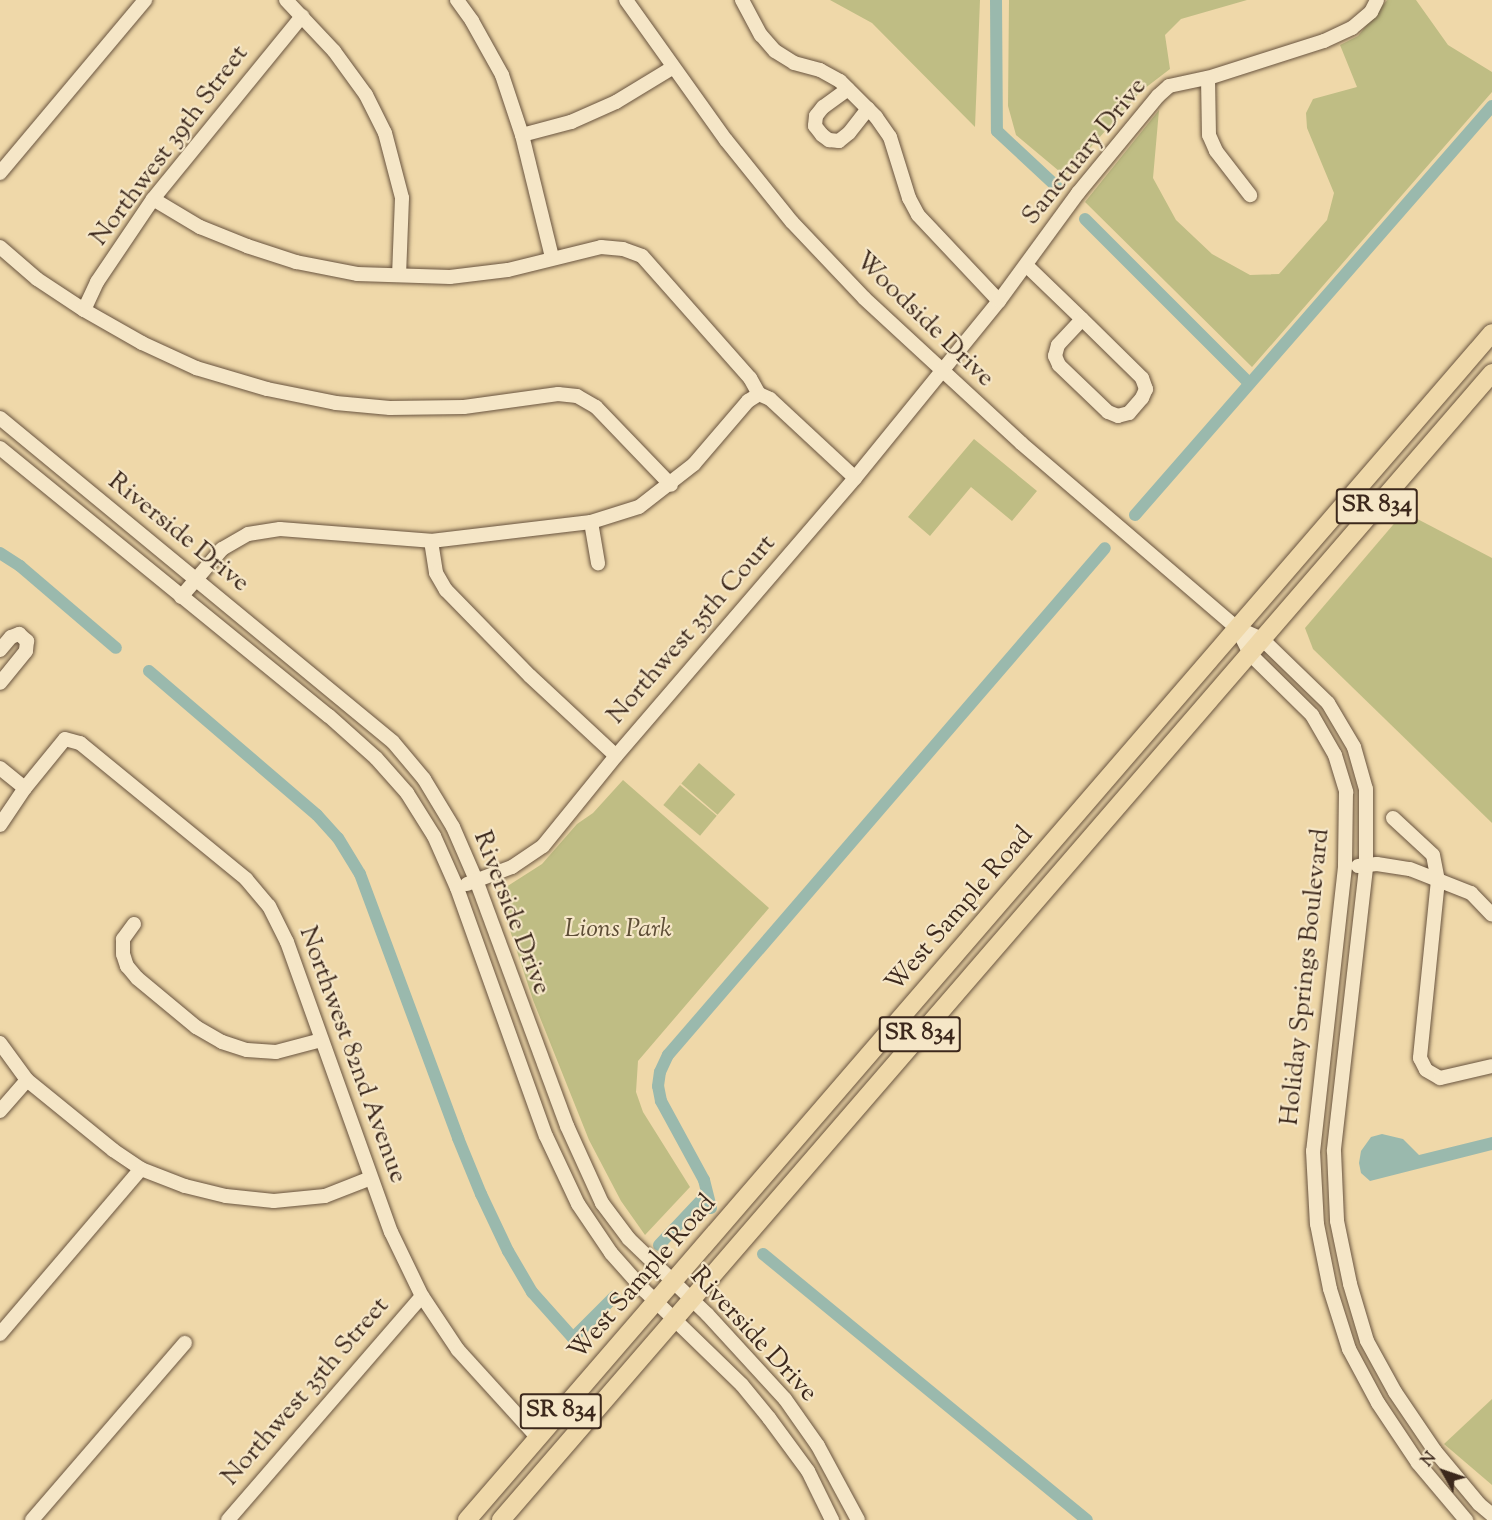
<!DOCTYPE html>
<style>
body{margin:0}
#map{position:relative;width:1492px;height:1520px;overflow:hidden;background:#efd8a9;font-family:"Sorts Mill Goudy",serif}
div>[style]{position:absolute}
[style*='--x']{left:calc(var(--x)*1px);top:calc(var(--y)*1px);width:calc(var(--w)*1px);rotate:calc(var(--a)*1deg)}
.green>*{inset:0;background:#bfbd84;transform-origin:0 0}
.water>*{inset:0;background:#9ab9ad}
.canal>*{height:12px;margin:-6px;padding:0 6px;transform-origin:6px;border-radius:6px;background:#9ab9ad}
.roads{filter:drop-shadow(0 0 2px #69543f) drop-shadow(0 0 2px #69543f)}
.minor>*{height:14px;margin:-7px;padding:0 7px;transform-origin:7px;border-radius:7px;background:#f5e6c7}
.major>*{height:18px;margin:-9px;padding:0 9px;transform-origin:9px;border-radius:9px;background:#efd8a9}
span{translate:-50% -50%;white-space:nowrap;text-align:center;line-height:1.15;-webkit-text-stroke:4.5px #f5e6c7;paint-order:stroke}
.shield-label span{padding:2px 4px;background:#f5e6c7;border:2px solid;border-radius:4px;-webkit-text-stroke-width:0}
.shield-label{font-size:24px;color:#3c281c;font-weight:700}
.street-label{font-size:26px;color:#3c281c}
.park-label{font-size:26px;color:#5d4d36;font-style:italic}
.north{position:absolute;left:1414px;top:1442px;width:60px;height:60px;-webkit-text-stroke:4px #f5e6c7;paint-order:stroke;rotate:310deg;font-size:16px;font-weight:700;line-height:24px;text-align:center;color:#3c281c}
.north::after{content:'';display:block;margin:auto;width:21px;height:27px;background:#3c281c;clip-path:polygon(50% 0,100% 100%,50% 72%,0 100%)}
</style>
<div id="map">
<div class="green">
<i style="clip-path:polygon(830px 0,980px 0,975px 127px,872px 23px)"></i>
<i style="clip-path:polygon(1009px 0,1247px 0,1181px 19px,1165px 35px,1170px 69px,1140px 92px,1065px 176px,1016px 135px,1008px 106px)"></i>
<i style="clip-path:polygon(1387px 0,1416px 0,1448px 45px,1492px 72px,1492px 92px,1252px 367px,1085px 202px,1159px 110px,1153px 178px,1176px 220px,1212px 254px,1250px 275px,1279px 274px,1327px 220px,1334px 193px,1307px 128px,1306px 113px,1313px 99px,1357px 87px,1340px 45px,1358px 36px)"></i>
<i style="clip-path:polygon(974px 439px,1037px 491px,1012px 521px,971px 487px,930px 536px,908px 517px)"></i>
<i style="clip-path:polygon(1404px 512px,1492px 558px,1492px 823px,1313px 649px,1305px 628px)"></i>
<i style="left:699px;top:763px;width:48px;height:27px;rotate:41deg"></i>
<i style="clip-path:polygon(623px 780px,769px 908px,638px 1061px,636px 1092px,643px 1112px,690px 1187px,645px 1235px,621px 1201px,589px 1140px,533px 1000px,500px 900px,503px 889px,542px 864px,577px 824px,593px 813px)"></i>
<i style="left:680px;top:785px;width:48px;height:26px;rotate:40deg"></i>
<i style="clip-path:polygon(1492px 1399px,1492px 1485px,1444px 1444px)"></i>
</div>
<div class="water">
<i style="clip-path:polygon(1382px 1134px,1403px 1139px,1419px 1155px,1492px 1137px,1492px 1150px,1370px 1181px,1361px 1173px,1359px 1163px,1361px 1151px,1371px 1137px)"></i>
</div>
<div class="canal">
<i style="--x:996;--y:0;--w:131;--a:89.6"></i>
<i style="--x:997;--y:131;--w:82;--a:43"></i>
<i style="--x:1085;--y:219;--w:232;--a:45"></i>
<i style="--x:1135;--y:515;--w:543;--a:-48.88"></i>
<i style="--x:0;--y:553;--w:24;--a:33"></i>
<i style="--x:20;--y:566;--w:126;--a:40.5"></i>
<i style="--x:149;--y:671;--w:221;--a:40.6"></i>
<i style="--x:317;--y:815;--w:31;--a:48"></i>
<i style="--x:338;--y:838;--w:42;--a:58.6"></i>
<i style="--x:360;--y:874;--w:282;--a:69.6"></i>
<i style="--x:458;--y:1138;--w:61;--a:67.7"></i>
<i style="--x:481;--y:1194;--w:63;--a:64.7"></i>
<i style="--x:508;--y:1251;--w:48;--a:59.7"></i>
<i style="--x:532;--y:1292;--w:62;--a:48.3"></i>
<i style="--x:573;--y:1338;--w:59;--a:-45"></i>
<i style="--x:711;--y:1208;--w:29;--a:-104"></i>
<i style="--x:704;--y:1180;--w:90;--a:-118.6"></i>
<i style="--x:661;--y:1101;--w:15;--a:-101"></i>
<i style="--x:658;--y:1086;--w:14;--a:-82"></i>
<i style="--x:660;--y:1072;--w:19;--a:-65"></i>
<i style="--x:668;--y:1055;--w:669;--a:-49.24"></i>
<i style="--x:659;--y:1245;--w:70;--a:-46.7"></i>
<i style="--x:763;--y:1254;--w:419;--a:39.4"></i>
</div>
<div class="roads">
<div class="minor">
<i style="--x:286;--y:0;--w:70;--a:46.7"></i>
<i style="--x:334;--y:51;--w:54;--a:54"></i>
<i style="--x:366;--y:95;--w:42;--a:63.4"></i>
<i style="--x:385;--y:133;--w:67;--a:75.3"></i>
<i style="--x:402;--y:198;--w:77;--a:92.2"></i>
<i style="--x:457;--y:0;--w:26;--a:54"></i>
<i style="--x:472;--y:21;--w:62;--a:60.9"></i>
<i style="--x:502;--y:75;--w:63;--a:71.6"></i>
<i style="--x:522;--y:135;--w:126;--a:76.2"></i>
<i style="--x:626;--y:0;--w:172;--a:54.5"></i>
<i style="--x:726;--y:140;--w:105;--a:51.2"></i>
<i style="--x:792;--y:222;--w:105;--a:46.5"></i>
<i style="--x:864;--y:298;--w:214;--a:42.7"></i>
<i style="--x:1021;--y:443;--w:284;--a:40.6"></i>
<i style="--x:1237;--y:628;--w:27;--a:24"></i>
<i style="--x:1262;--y:639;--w:92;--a:44.1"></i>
<i style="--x:1328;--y:703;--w:51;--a:59.4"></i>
<i style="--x:1354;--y:747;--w:44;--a:74.1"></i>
<i style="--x:1366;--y:789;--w:79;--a:90"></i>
<i style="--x:1366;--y:868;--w:285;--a:96.5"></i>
<i style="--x:1334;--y:1151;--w:70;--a:87.5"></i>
<i style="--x:1337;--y:1221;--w:64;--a:78.3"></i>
<i style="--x:1350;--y:1284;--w:59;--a:73.4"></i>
<i style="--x:1367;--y:1341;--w:58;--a:61.2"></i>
<i style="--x:1395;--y:1392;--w:71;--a:55.9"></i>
<i style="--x:1435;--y:1451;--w:69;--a:50.3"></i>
<i style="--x:1479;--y:1504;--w:17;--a:40"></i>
<i style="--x:742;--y:0;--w:40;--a:62"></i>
<i style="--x:761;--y:35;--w:21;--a:49"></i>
<i style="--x:775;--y:51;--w:22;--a:32"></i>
<i style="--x:794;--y:63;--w:27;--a:15"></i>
<i style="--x:820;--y:70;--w:23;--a:29"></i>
<i style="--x:840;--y:81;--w:51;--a:45"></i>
<i style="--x:876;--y:117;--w:24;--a:55"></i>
<i style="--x:890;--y:137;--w:64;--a:72.7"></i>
<i style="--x:909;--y:198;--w:19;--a:62"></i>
<i style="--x:918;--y:215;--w:118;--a:46.7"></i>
<i style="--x:1208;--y:78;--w:57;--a:89"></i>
<i style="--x:1209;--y:135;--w:17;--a:66"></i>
<i style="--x:1216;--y:151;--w:56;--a:52.3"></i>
<i style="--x:848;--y:89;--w:31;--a:144"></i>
<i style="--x:823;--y:107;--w:11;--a:128"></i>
<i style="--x:816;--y:116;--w:10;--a:96"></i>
<i style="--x:815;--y:126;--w:11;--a:52"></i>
<i style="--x:822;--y:135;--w:9;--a:36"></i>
<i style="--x:829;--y:140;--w:10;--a:6"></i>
<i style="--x:839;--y:141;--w:13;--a:-39"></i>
<i style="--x:849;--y:133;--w:31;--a:-52"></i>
<i style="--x:522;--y:135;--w:51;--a:-14.9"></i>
<i style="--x:571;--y:122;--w:49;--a:-24"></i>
<i style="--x:616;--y:102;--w:66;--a:-31.3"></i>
<i style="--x:0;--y:173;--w:226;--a:-50"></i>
<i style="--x:153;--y:199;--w:55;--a:30.8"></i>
<i style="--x:200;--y:227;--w:51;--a:22"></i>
<i style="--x:247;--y:246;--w:52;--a:18.1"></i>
<i style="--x:296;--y:262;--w:62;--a:11.1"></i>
<i style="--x:357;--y:274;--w:93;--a:1.8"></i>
<i style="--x:450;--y:277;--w:58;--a:-6.9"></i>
<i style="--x:508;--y:270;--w:96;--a:-13.9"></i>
<i style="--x:601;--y:247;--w:22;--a:5"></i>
<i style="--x:623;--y:249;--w:20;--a:20"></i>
<i style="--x:642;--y:256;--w:163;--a:48.5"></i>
<i style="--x:750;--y:378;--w:18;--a:61"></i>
<i style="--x:759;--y:394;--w:12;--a:24"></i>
<i style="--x:770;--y:399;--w:116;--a:42.9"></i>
<i style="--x:0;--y:247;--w:49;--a:40.9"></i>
<i style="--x:37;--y:279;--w:56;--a:33.4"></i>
<i style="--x:84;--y:310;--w:67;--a:29.6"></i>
<i style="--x:142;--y:343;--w:60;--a:24.8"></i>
<i style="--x:196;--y:368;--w:74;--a:16.5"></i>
<i style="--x:267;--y:389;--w:70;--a:11.5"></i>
<i style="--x:336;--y:403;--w:54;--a:5.3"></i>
<i style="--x:390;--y:408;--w:74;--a:-0.8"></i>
<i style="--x:464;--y:407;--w:95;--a:-7.9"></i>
<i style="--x:558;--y:394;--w:19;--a:6"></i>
<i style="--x:577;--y:396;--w:22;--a:30"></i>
<i style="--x:596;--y:407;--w:108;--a:46.1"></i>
<i style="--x:1027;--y:266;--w:76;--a:43.9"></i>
<i style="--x:1082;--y:319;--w:84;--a:44.5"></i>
<i style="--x:1142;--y:378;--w:12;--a:70"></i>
<i style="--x:1146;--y:389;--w:10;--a:114"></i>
<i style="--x:1142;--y:398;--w:20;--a:131"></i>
<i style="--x:1129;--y:413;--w:11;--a:165"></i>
<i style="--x:1118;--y:416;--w:11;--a:-158"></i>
<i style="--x:1108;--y:412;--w:68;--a:-136.2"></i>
<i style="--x:1059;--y:365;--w:10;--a:-114"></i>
<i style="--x:1055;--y:356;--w:11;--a:-75"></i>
<i style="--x:1058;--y:345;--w:35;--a:-47"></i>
<i style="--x:84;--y:310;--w:31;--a:-65"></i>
<i style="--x:97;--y:282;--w:100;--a:-56"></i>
<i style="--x:153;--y:199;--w:236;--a:-50.8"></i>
<i style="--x:0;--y:418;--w:509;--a:39.5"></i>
<i style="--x:393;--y:742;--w:48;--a:50"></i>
<i style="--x:424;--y:779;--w:56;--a:58.9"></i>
<i style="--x:453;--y:827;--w:58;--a:66.5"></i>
<i style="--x:476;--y:880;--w:262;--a:69.7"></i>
<i style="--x:567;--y:1126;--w:85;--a:65.6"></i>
<i style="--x:602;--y:1203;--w:45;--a:53.1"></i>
<i style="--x:629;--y:1239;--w:108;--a:43.9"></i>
<i style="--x:707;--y:1314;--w:115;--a:47.5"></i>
<i style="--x:785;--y:1399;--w:57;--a:54.9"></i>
<i style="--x:818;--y:1446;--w:84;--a:61.6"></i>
<i style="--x:0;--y:448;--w:424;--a:39.2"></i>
<i style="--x:329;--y:716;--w:63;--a:41.8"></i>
<i style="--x:376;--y:758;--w:47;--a:48.5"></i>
<i style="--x:407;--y:793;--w:51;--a:57.9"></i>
<i style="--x:434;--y:836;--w:57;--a:66.1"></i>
<i style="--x:457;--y:888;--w:263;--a:70.3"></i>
<i style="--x:546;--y:1136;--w:75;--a:64.8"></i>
<i style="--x:578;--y:1204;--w:59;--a:56"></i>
<i style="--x:611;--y:1253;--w:50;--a:48.3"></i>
<i style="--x:644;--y:1290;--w:136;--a:44.1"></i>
<i style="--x:742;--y:1385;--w:43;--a:50.7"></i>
<i style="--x:769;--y:1418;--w:66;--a:53.7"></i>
<i style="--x:808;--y:1471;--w:55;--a:63.9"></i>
<i style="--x:591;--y:522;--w:42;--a:80.3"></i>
<i style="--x:431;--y:541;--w:32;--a:81"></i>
<i style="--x:436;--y:573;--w:20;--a:60"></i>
<i style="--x:446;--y:590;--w:120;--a:45.7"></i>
<i style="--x:530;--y:676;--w:117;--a:42.9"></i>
<i style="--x:181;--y:597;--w:63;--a:-49.5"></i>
<i style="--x:222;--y:549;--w:30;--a:-30"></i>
<i style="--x:248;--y:534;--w:32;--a:-9"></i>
<i style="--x:280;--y:529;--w:151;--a:4.5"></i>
<i style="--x:431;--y:541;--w:161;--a:-6.8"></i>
<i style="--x:591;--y:522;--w:50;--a:-17.4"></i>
<i style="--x:639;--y:507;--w:70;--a:-38"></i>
<i style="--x:694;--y:464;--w:83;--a:-49.4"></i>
<i style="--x:748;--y:401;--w:13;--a:-32"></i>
<i style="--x:1237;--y:628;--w:29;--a:63"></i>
<i style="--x:1250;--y:654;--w:87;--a:44.5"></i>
<i style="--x:1312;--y:715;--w:46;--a:60.1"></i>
<i style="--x:1335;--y:755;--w:39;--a:73"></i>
<i style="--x:1346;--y:792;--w:75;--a:90.8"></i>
<i style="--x:1345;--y:867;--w:286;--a:96.4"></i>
<i style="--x:1313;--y:1151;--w:73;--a:86.9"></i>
<i style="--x:1317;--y:1224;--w:66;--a:78.7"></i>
<i style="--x:1330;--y:1289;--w:63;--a:72.4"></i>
<i style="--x:1349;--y:1349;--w:61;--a:61.8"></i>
<i style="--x:1378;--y:1403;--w:72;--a:56.3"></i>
<i style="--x:1418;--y:1463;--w:75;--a:49.9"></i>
<i style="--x:0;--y:650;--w:17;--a:-50"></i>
<i style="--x:11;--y:637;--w:9;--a:-21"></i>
<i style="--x:19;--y:634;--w:11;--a:41"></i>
<i style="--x:27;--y:641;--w:10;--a:96"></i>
<i style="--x:26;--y:651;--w:41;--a:129.1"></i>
<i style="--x:0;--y:768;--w:32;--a:39"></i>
<i style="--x:1393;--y:818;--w:54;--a:42.8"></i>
<i style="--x:1433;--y:855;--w:25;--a:79"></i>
<i style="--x:1438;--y:880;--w:179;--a:95.8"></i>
<i style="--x:1420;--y:1058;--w:13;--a:63"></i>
<i style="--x:1426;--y:1070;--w:16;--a:30"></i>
<i style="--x:1440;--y:1078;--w:53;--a:-13"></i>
<i style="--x:0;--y:825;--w:45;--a:-56"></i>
<i style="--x:25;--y:788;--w:63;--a:-50.8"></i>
<i style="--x:65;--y:739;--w:16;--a:15"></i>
<i style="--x:80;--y:743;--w:215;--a:39.3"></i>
<i style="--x:246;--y:879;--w:35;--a:50"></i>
<i style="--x:269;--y:906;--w:40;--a:63.4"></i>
<i style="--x:287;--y:942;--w:308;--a:70.3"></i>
<i style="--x:391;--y:1232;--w:71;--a:64.2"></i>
<i style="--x:422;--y:1296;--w:65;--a:56.3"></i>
<i style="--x:458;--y:1350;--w:119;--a:47.7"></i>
<i style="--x:1358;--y:866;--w:19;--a:-6"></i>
<i style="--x:1377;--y:864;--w:33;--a:9"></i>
<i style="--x:1410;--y:869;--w:66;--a:21.5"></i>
<i style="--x:1471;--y:893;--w:30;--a:46"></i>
<i style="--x:467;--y:884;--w:48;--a:-20.7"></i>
<i style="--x:512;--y:867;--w:37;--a:-34"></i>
<i style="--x:543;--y:846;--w:116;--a:-51"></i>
<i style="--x:616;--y:756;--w:367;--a:-49.3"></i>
<i style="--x:855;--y:478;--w:228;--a:-50.9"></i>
<i style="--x:999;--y:301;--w:134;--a:-53.8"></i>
<i style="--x:1078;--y:193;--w:126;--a:-50.5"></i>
<i style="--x:1158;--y:96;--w:15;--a:-42"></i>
<i style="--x:1169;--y:86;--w:40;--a:-12"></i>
<i style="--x:1208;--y:78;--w:122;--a:-17.7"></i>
<i style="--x:1324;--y:41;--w:31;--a:-25"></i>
<i style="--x:1352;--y:28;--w:25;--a:-40"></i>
<i style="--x:1371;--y:12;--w:13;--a:-63"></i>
<i style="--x:134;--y:924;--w:19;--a:126"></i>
<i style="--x:123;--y:939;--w:15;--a:90"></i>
<i style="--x:123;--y:954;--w:13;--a:72"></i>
<i style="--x:127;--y:966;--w:16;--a:50"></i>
<i style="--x:137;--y:978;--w:77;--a:39.7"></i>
<i style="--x:196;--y:1027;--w:30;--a:30"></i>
<i style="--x:222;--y:1042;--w:26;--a:18"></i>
<i style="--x:247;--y:1050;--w:29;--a:4"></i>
<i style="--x:276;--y:1052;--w:47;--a:-14.9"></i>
<i style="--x:0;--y:1043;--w:46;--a:53.9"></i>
<i style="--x:27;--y:1080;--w:111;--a:39.1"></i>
<i style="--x:113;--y:1150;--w:34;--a:34"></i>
<i style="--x:141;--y:1169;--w:47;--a:21.1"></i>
<i style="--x:185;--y:1186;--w:42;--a:13.7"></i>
<i style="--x:226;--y:1196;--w:48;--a:5.9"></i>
<i style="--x:274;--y:1201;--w:51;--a:-5.6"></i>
<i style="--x:325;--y:1196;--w:49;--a:-21.4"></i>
<i style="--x:0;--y:1111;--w:41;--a:-48.9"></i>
<i style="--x:0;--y:1334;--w:217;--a:-49.5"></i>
<i style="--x:32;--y:1520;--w:234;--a:-49.2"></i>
<i style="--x:228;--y:1520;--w:296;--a:-49.1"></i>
</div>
<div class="major">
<i style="--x:467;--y:1520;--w:1568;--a:-49.19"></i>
<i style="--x:501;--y:1520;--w:1516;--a:-49.17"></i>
</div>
</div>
<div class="shield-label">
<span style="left:1377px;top:506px">SR 834</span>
<span style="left:920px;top:1034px">SR 834</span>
<span style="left:561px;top:1411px">SR 834</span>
</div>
<div class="street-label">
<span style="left:170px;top:146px;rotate:-53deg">Northwest 39th Street</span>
<span style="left:1085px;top:152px;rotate:-51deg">Sanctuary Drive</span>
<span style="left:924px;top:320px;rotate:44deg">Woodside Drive</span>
<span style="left:178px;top:533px;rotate:39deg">Riverside Drive</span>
<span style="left:692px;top:630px;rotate:-49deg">Northwest 35th Court</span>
<span style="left:960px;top:910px;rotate:-49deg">West Sample Road</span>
<span style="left:511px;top:913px;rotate:69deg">Riverside Drive</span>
<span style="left:1306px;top:977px;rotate:-84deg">Holiday Springs Boulevard</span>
<span style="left:352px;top:1055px;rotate:70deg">Northwest 82nd Avenue</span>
<span style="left:643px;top:1278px;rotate:-49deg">West Sample Road</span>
<span style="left:753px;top:1335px;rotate:47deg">Riverside Drive</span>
<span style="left:306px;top:1392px;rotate:-49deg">Northwest 35th Street</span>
</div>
<div class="park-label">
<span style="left:618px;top:930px">Lions Park</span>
</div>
<div class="north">N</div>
</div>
